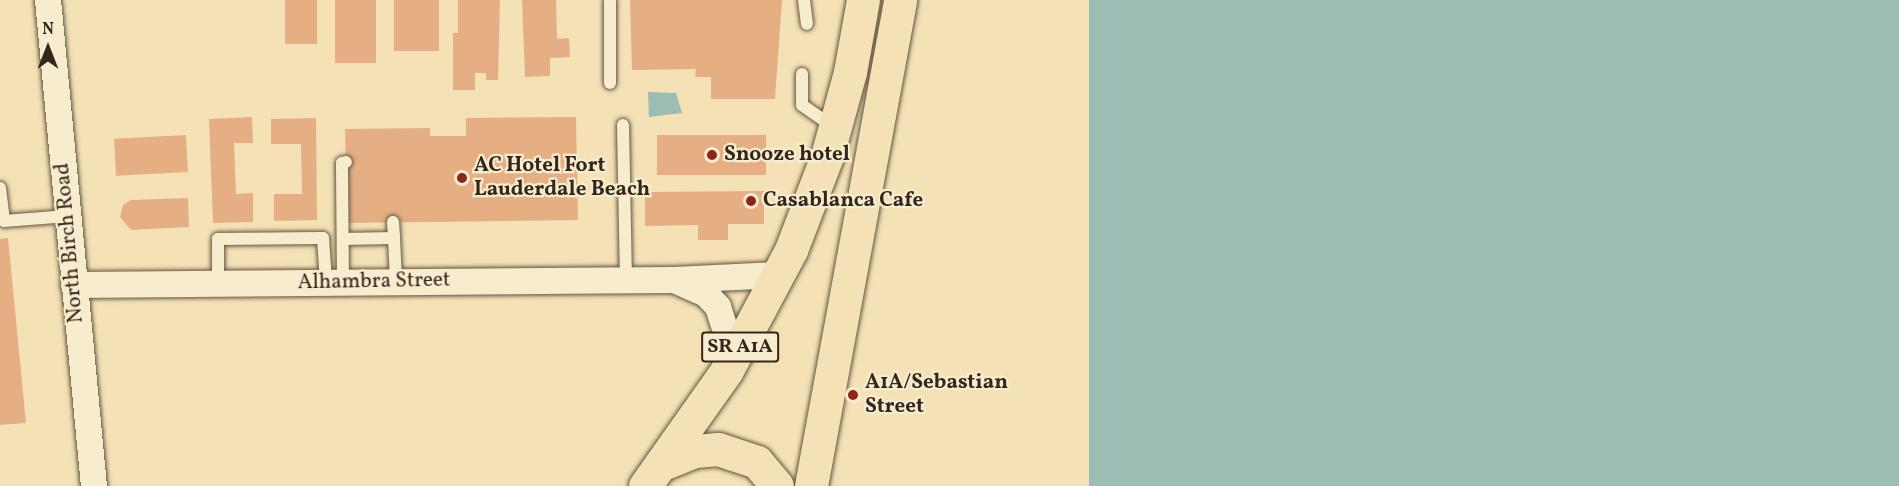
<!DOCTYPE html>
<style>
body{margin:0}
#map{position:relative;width:1899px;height:486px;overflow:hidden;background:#f4e1b5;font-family:Vollkorn,serif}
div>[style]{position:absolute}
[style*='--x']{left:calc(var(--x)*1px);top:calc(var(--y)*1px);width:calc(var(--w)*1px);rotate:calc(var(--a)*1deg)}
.water>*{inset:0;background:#9dbcb4;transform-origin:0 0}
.building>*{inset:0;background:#e6af83;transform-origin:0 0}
.roads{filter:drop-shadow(0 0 2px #625642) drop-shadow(0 0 2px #625642)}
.lane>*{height:12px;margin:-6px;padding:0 6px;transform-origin:6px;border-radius:6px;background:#f8eccf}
.street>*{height:26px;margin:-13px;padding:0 13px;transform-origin:13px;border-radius:13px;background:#f8eccf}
.primary>*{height:33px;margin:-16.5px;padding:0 16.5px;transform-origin:16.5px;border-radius:16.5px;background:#f4e1b5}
.dots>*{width:16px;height:16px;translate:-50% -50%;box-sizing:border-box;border:3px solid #f8eccf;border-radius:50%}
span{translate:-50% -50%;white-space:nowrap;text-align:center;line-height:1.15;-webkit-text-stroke:4.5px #f8eccf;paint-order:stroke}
.shield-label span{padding:2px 4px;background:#f8eccf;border:2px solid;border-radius:4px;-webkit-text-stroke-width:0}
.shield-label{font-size:20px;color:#32271c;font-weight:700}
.poi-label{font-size:21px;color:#32271c;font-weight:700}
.left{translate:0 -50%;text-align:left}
.street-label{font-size:21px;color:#32271c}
.north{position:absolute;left:18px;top:18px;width:60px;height:60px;-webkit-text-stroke:4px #f8eccf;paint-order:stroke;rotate:0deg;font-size:16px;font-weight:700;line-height:24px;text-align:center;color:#32271c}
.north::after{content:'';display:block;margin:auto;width:21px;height:27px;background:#32271c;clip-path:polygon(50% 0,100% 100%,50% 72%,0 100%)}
</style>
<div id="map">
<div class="water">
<i style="left:1089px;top:0;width:810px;height:487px"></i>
<i style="clip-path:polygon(648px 92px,676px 93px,682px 113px,649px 117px)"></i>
</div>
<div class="building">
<i style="left:285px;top:0;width:32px;height:44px"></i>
<i style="left:335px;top:0;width:41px;height:63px"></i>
<i style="left:394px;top:0;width:45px;height:51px"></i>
<i style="clip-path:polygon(458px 0,500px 0,498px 80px,486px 80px,486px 73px,475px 73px,475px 90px,453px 90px,453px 33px,458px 33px)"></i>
<i style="clip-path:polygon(522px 0,556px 0,557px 39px,569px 38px,570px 57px,550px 58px,550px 76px,525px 77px)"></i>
<i style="clip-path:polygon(630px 0,782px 0,775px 99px,711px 99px,711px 77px,695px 77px,696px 69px,632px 70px)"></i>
<i style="clip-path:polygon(252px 117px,253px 143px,234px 143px,236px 194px,253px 193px,253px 222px,213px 223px,209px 119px)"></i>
<i style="clip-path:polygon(576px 117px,578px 220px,347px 223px,345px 129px,430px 128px,430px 136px,466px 136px,466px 118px)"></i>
<i style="clip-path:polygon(316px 118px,317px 220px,274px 221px,274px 194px,302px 194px,301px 144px,271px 144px,271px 119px)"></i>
<i style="left:186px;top:135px;width:37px;height:72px;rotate:87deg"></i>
<i style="left:766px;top:135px;width:40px;height:109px;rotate:90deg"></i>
<i style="clip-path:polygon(764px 191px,764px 224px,728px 224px,728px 240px,698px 240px,698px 225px,645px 226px,645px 192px)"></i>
<i style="clip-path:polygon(188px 198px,189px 227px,131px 230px,120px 217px,123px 205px,131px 200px)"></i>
<i style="clip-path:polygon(8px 238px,26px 423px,0 425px,0 239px)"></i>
</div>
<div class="roads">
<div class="lane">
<i style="--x:610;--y:0;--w:83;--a:90"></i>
<i style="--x:804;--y:0;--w:24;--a:83"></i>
<i style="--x:802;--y:74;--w:31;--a:90"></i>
<i style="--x:802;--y:105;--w:39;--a:35"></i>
<i style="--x:623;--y:125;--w:154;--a:88.9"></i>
<i style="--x:0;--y:188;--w:33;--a:83"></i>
<i style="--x:4;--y:221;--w:64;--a:-4.5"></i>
<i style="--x:393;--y:222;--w:16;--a:86"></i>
<i style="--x:343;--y:239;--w:51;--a:-1.1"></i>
<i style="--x:394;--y:238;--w:43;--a:87.3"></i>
<i style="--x:343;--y:282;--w:119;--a:-90.5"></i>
<i style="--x:342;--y:163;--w:4;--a:-14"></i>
<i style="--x:218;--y:283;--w:44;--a:-90"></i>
<i style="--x:218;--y:239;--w:105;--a:-0.5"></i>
<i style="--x:323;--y:238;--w:44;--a:86.1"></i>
</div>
<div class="street">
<i style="--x:48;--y:0;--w:488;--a:84.6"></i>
<i style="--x:677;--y:281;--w:32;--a:24"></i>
<i style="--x:706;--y:294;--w:18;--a:47"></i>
<i style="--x:718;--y:307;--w:33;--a:72"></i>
<i style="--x:728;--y:338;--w:31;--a:92"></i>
<i style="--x:74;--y:285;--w:600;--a:-0.48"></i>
<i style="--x:674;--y:280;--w:104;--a:-2.8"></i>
</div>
<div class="primary">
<i style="--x:660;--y:465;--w:38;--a:-22"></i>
<i style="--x:695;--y:451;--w:23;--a:-5"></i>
<i style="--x:718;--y:449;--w:41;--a:18.4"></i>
<i style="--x:757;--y:462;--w:31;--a:50"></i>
<i style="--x:645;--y:486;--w:142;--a:-54.7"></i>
<i style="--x:727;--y:370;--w:136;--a:-61.9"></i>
<i style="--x:791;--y:250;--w:101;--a:-69"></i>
<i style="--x:827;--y:156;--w:87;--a:-74.7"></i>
<i style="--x:850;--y:72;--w:73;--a:-79.8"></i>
<i style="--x:811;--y:486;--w:494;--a:-79.6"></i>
</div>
</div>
<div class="dots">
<i style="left:712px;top:155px;background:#8f2418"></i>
<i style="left:462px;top:178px;background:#8f2418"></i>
<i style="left:751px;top:201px;background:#8f2418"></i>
<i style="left:853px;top:395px;background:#8f2418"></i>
</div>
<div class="shield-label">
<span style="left:740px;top:347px">SR A1A</span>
</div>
<div class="poi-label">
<span class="left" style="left:724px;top:155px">Snooze hotel</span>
<span class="left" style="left:474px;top:178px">AC Hotel Fort<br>Lauderdale Beach</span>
<span class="left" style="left:763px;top:201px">Casablanca Cafe</span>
<span class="left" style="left:865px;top:395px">A1A/Sebastian<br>Street</span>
</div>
<div class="street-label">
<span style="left:70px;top:243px;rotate:-95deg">North Birch Road</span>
<span style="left:374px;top:282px;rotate:-1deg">Alhambra Street</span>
</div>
<div class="north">N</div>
</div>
